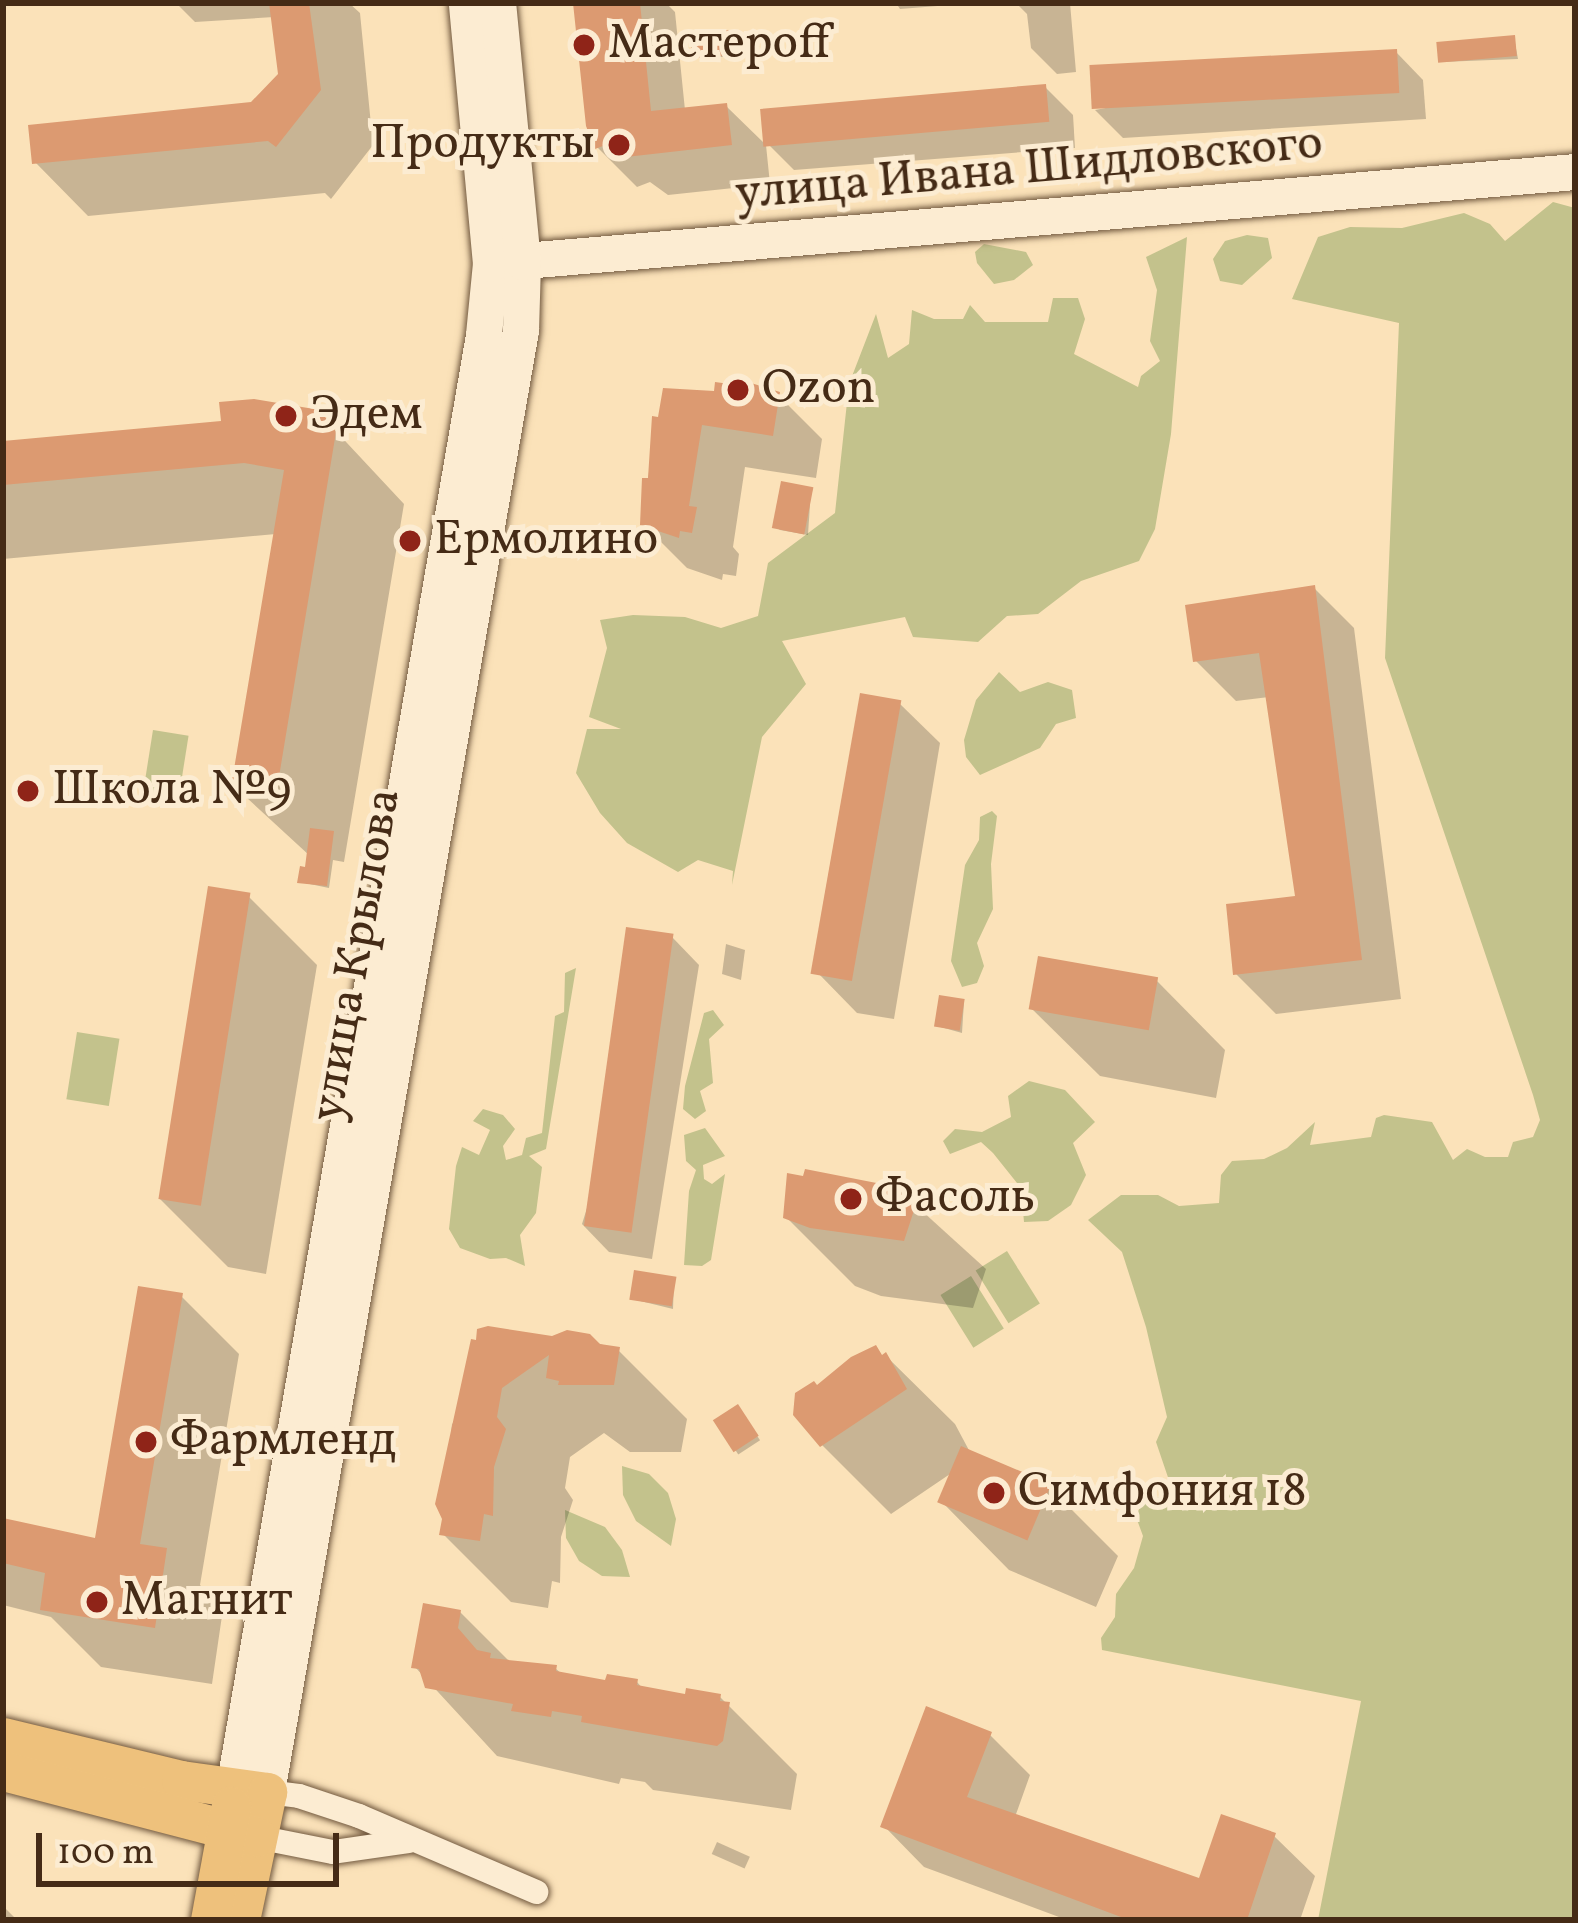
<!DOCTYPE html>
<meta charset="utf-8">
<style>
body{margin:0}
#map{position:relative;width:1578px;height:1923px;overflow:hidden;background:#fbe2b9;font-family:Vollkorn,serif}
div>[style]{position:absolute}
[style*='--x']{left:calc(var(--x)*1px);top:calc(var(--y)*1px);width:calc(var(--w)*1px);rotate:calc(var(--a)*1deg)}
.green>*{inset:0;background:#c3c28c;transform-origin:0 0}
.shadow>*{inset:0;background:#0003;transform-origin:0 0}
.building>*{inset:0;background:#dc9a71;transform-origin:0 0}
.roads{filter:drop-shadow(0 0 3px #72593f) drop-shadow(0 0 3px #72593f)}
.street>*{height:24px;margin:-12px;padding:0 12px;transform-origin:12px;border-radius:12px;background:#fcecd2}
.secondary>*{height:36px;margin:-18px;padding:0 18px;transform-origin:18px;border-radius:18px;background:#fcecd2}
.primary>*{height:39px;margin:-19.5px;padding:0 19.5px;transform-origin:19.5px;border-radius:19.5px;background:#eec17c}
.dots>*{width:33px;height:33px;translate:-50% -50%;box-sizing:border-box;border:6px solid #fcecd2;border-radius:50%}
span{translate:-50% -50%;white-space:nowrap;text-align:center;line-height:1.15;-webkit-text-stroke:10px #fcecd2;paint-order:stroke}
.poi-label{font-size:48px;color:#452b16}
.left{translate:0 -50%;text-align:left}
.right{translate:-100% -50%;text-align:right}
.street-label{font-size:48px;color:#452b16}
.frame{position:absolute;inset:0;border:6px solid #452b16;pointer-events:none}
.scale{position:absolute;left:36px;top:1833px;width:303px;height:54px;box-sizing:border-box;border:6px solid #452b16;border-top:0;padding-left:15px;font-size:36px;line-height:42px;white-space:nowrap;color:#452b16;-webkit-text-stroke:9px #fcecd2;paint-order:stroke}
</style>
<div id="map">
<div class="green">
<i style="clip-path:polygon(1553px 202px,1575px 208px,1575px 1920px,1318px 1920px,1361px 1701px,1102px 1650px,1101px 1638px,1115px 1617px,1116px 1594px,1134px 1568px,1143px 1536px,1136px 1517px,1143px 1499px,1174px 1495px,1156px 1442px,1167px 1417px,1146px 1327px,1122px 1252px,1088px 1220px,1121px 1195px,1158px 1195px,1179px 1206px,1219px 1203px,1221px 1175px,1232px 1161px,1264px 1159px,1287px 1148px,1315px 1122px,1310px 1145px,1371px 1137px,1376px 1118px,1384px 1115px,1432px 1122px,1453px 1160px,1467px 1149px,1485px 1157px,1508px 1157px,1513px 1142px,1533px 1137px,1540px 1120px,1533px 1095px,1385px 658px,1399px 323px,1292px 299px,1318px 237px,1350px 227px,1402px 228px,1464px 213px,1490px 224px,1505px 241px)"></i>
<i style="clip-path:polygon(1247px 235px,1268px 238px,1272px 258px,1242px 285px,1220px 281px,1213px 259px,1225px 241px)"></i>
<i style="clip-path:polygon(1187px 237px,1171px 434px,1155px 529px,1139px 561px,1081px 581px,1038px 614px,1007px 616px,978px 642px,913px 637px,905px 617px,782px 641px,806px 684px,762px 737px,732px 885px,733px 871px,698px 860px,678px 872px,627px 843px,600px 813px,576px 773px,587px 729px,621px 729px,589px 717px,607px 648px,600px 620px,633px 615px,685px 617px,721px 628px,758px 616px,768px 563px,835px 513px,849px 384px,876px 314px,888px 358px,909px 344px,912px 310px,934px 319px,963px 319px,970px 305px,985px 322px,1048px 322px,1053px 298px,1078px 298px,1085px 319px,1074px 354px,1138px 387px,1141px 376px,1160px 361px,1150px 341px,1157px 290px,1146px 257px)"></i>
<i style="clip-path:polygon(984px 244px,1026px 252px,1033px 265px,1014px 280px,994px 284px,977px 263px,975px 252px)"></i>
<i style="clip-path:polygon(999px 672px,1020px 692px,1048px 682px,1072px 690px,1076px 718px,1056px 724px,1040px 748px,980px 775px,966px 757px,964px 740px,976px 700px)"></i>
<i style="left:153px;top:730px;width:36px;height:71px;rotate:9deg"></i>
<i style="clip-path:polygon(992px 811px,997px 816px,991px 864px,993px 909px,977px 943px,984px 966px,977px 983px,962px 987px,951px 961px,965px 865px,979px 840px,980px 817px)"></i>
<i style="clip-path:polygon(576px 968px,546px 1149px,529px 1156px,542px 1167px,536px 1213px,520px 1235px,525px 1266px,506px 1258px,490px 1259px,460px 1248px,449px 1229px,456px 1166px,462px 1147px,479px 1155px,490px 1130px,473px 1121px,483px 1109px,503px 1115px,515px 1129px,503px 1146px,506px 1160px,522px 1155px,526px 1138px,542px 1133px,555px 1016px,564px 1012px,565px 973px)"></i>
<i style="clip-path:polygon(713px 1010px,724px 1025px,709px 1039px,713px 1083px,700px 1091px,706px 1111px,695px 1119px,683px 1109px,685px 1086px,704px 1013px)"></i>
<i style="left:77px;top:1032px;width:43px;height:68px;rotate:9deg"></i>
<i style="clip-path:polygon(1029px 1081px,1065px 1090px,1095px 1122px,1073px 1143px,1086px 1175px,1071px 1205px,1048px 1221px,1024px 1222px,1021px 1188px,993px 1153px,981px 1142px,950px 1154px,943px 1141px,955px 1129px,982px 1132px,1011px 1117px,1008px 1096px)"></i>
<i style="clip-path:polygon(705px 1128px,725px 1156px,703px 1165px,704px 1179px,712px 1184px,725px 1174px,711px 1260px,702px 1266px,684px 1265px,689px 1191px,696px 1170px,686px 1161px,684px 1135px)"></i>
<i style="left:1007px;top:1251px;width:62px;height:37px;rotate:58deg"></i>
<i style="left:971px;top:1276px;width:62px;height:36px;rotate:58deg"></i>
<i style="clip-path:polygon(622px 1466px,649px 1474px,668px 1493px,676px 1519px,671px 1546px,636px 1521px,623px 1495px)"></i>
<i style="clip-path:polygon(565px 1510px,605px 1527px,622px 1550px,630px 1577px,602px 1576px,579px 1561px,566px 1538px)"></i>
</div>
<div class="shadow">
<i style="clip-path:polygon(176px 3px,349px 3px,360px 13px,373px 145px,331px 199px,325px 193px,88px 216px,35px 162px,253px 105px,282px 75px,274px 17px,195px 22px)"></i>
<i style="clip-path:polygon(576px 3px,666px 3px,675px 12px,685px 110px,726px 106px,766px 145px,770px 184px,668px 195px,650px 182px,637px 187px,597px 147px)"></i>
<i style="clip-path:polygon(896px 3px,949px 3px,950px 5px,900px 9px)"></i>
<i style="clip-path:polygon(1016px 3px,1070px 3px,1076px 72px,1057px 74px,1031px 48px,1027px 14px)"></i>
<i style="clip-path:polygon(727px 33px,733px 57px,696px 57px)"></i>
<i style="clip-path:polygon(1514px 38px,1518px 59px,1441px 62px)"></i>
<i style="clip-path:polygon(1396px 52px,1423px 80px,1426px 119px,1123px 138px,1095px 110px)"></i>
<i style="clip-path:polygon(1045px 87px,1073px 115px,1075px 148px,794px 170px,766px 142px)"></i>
<i style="clip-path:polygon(778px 395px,822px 439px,816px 478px,745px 467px,733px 547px,739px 554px,736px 576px,723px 574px,722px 580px,687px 568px,643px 524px,655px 420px)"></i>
<i style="clip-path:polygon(319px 413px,404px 504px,344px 862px,333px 860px,329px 888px,300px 882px,310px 856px,234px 786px,276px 534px,3px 559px,3px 444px)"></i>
<i style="clip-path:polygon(811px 489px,808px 535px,780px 530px,776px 527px)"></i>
<i style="clip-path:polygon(1314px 588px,1354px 628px,1401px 999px,1276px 1014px,1236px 974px,1298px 899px,1269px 697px,1236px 701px,1196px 661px)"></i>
<i style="clip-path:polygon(899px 703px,940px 743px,894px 1019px,857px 1013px,817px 972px)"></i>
<i style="clip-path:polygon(248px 896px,317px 965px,266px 1274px,228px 1267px,159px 1198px)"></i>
<i style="clip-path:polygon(672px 937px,699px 965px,652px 1259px,609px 1252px,582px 1224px)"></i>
<i style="clip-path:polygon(726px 944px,745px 950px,741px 980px,722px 974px)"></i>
<i style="clip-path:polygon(1157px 981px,1225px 1050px,1216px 1098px,1100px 1076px,1031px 1008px)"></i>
<i style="clip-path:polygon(964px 1002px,962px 1033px,937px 1026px)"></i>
<i style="clip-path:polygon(900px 1191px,986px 1269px,973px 1308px,881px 1296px,855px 1286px,786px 1217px)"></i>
<i style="clip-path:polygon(674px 1280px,673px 1309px,632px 1299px)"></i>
<i style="clip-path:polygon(181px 1296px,239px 1354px,200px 1585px,223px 1609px,212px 1684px,101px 1667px,51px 1617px,3px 1605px,3px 1521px,98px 1542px)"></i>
<i style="clip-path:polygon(567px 1333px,618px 1350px,687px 1419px,681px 1452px,630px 1452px,604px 1433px,570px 1457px,565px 1488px,573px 1500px,561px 1537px,560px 1583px,552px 1581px,548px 1608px,511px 1602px,443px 1534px,445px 1491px,452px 1424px)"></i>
<i style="clip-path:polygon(886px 1356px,955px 1424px,971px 1454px,1050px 1488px,1118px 1556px,1096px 1607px,1009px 1570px,941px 1501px,953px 1472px,891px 1514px,822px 1445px,817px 1389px)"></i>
<i style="left:741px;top:1411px;width:35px;height:26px;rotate:57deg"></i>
<i style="clip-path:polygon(460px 1612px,511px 1663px,555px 1668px,563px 1675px,607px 1683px,637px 1682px,644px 1690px,687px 1697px,720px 1697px,797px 1774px,791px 1810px,653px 1790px,645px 1782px,621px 1778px,619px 1784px,497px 1756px,415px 1667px)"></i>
<i style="clip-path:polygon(990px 1735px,1030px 1775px,1015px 1817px,1201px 1881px,1274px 1836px,1315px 1876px,1300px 1920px,1067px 1920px,924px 1867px,884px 1826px)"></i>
<i style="left:717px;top:1842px;width:36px;height:13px;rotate:24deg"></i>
<i style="clip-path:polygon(3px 1906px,17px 1920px,3px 1920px)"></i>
</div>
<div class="building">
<i style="clip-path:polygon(269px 3px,309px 3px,321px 90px,276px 147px,268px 141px,32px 164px,28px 125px,251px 102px,278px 74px)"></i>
<i style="clip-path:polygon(573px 3px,640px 3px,651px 111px,727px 103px,732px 145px,626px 157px,608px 144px,595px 149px,586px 126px)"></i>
<i style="left:729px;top:30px;width:25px;height:39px;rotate:85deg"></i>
<i style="left:1515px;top:35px;width:21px;height:79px;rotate:85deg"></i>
<i style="left:1397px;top:49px;width:44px;height:308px;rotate:87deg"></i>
<i style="left:1046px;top:84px;width:38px;height:287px;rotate:85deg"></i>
<i style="clip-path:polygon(738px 379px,780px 392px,773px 436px,702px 425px,689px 506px,697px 507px,692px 533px,680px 531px,679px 538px,640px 525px,642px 478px,648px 478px,652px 416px,658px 417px,663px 388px,714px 391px,715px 382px,737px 385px)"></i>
<i style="clip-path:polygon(254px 399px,320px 410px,336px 432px,276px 795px,231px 787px,284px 470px,244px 463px,3px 485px,3px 441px,221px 421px,219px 402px)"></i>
<i style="left:781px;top:481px;width:33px;height:48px;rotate:11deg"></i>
<i style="clip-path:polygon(1315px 585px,1362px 960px,1233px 975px,1226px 904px,1295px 896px,1259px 653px,1193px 662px,1185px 605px)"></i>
<i style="left:860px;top:693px;width:42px;height:285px;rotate:10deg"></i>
<i style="clip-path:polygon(310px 828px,334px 831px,327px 886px,297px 883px,300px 866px,305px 867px)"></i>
<i style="left:208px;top:886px;width:43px;height:317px;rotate:9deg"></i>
<i style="left:626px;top:927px;width:48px;height:302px;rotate:8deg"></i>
<i style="left:1038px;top:956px;width:122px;height:54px;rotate:10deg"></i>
<i style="left:939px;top:995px;width:26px;height:32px;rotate:9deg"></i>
<i style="clip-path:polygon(805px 1169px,902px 1188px,901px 1194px,918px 1198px,904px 1241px,810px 1228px,783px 1218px,787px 1173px,803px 1176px)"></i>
<i style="left:634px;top:1270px;width:43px;height:30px;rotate:9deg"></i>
<i style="clip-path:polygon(138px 1286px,183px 1293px,140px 1544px,167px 1548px,155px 1628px,40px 1610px,45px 1573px,3px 1563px,3px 1518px,95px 1538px)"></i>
<i style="clip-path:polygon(488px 1326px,552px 1336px,567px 1330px,590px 1334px,600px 1344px,620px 1347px,614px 1385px,558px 1385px,559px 1381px,546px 1378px,549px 1355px,502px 1388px,497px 1417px,506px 1429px,494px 1467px,493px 1516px,484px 1514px,480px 1541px,439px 1535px,442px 1519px,435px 1504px,471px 1339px,476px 1340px,477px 1329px)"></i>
<i style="clip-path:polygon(876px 1345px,882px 1355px,886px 1352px,907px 1389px,820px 1447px,793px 1415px,795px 1393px,814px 1381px,817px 1385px,851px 1357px)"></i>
<i style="left:738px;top:1404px;width:38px;height:30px;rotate:57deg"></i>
<i style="left:961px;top:1446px;width:98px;height:61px;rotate:23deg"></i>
<i style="clip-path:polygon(423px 1603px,461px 1610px,458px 1628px,477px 1650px,491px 1653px,490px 1658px,557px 1665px,556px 1671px,605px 1680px,607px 1674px,638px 1679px,637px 1685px,685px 1694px,686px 1688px,721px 1694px,720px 1701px,730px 1702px,723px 1741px,717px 1746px,581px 1722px,582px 1716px,552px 1711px,551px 1717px,511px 1711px,513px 1704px,425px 1688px,419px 1669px,411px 1668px)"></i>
<i style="clip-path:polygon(926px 1706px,992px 1732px,967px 1797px,1199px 1878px,1221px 1814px,1276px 1833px,1247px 1920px,1129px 1920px,880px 1827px)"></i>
</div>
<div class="roads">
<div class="street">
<i style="--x:267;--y:1792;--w:32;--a:7"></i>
<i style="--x:299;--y:1796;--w:63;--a:18.4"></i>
<i style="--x:359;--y:1816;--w:193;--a:23.2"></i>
<i style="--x:257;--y:1837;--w:77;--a:11.2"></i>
<i style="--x:333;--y:1852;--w:76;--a:-8.3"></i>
</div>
<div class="secondary">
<i style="--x:501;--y:263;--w:1078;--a:-4.84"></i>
<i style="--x:234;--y:1789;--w:1475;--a:-80.24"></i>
<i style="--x:484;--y:335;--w:71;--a:-84.4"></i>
<i style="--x:491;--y:264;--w:262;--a:-95.3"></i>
<i style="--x:267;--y:1792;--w:1483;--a:-80.14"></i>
<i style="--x:521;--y:331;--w:69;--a:-88.3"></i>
<i style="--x:523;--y:262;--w:260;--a:-95.5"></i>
</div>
<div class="primary">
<i style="--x:3;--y:1737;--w:183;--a:13.6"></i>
<i style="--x:181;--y:1780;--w:87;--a:7.9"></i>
<i style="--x:267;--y:1792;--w:131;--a:101.9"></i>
<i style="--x:3;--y:1771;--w:262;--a:14.6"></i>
<i style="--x:210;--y:1920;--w:116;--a:-79.6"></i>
</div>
</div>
<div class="dots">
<i style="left:584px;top:45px;background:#8f2418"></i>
<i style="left:619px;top:145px;background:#8f2418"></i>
<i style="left:738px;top:390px;background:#8f2418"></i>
<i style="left:286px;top:416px;background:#8f2418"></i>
<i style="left:410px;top:541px;background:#8f2418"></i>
<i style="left:28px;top:791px;background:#8f2418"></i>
<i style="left:851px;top:1199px;background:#8f2418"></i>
<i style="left:146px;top:1442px;background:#8f2418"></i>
<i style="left:994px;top:1493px;background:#8f2418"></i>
<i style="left:97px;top:1602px;background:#8f2418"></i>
</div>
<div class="poi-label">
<span class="left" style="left:608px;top:45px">Мастерoff</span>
<span class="right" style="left:595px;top:145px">Продукты</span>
<span class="left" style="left:762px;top:390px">Ozon</span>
<span class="left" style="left:310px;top:416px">Эдем</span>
<span class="left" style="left:434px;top:541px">Ермолино</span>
<span class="left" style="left:52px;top:791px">Школа №9</span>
<span class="left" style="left:875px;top:1199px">Фасоль</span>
<span class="left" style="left:170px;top:1442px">Фармленд</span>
<span class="left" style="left:1018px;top:1493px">Симфония 18</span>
<span class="left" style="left:121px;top:1602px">Магнит</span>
</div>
<div class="street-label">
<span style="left:1029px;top:170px;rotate:-5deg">улица Ивана Шидловского</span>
<span style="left:357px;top:955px;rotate:-80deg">улица Крылова</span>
</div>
<div class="frame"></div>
<div class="scale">100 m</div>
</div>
